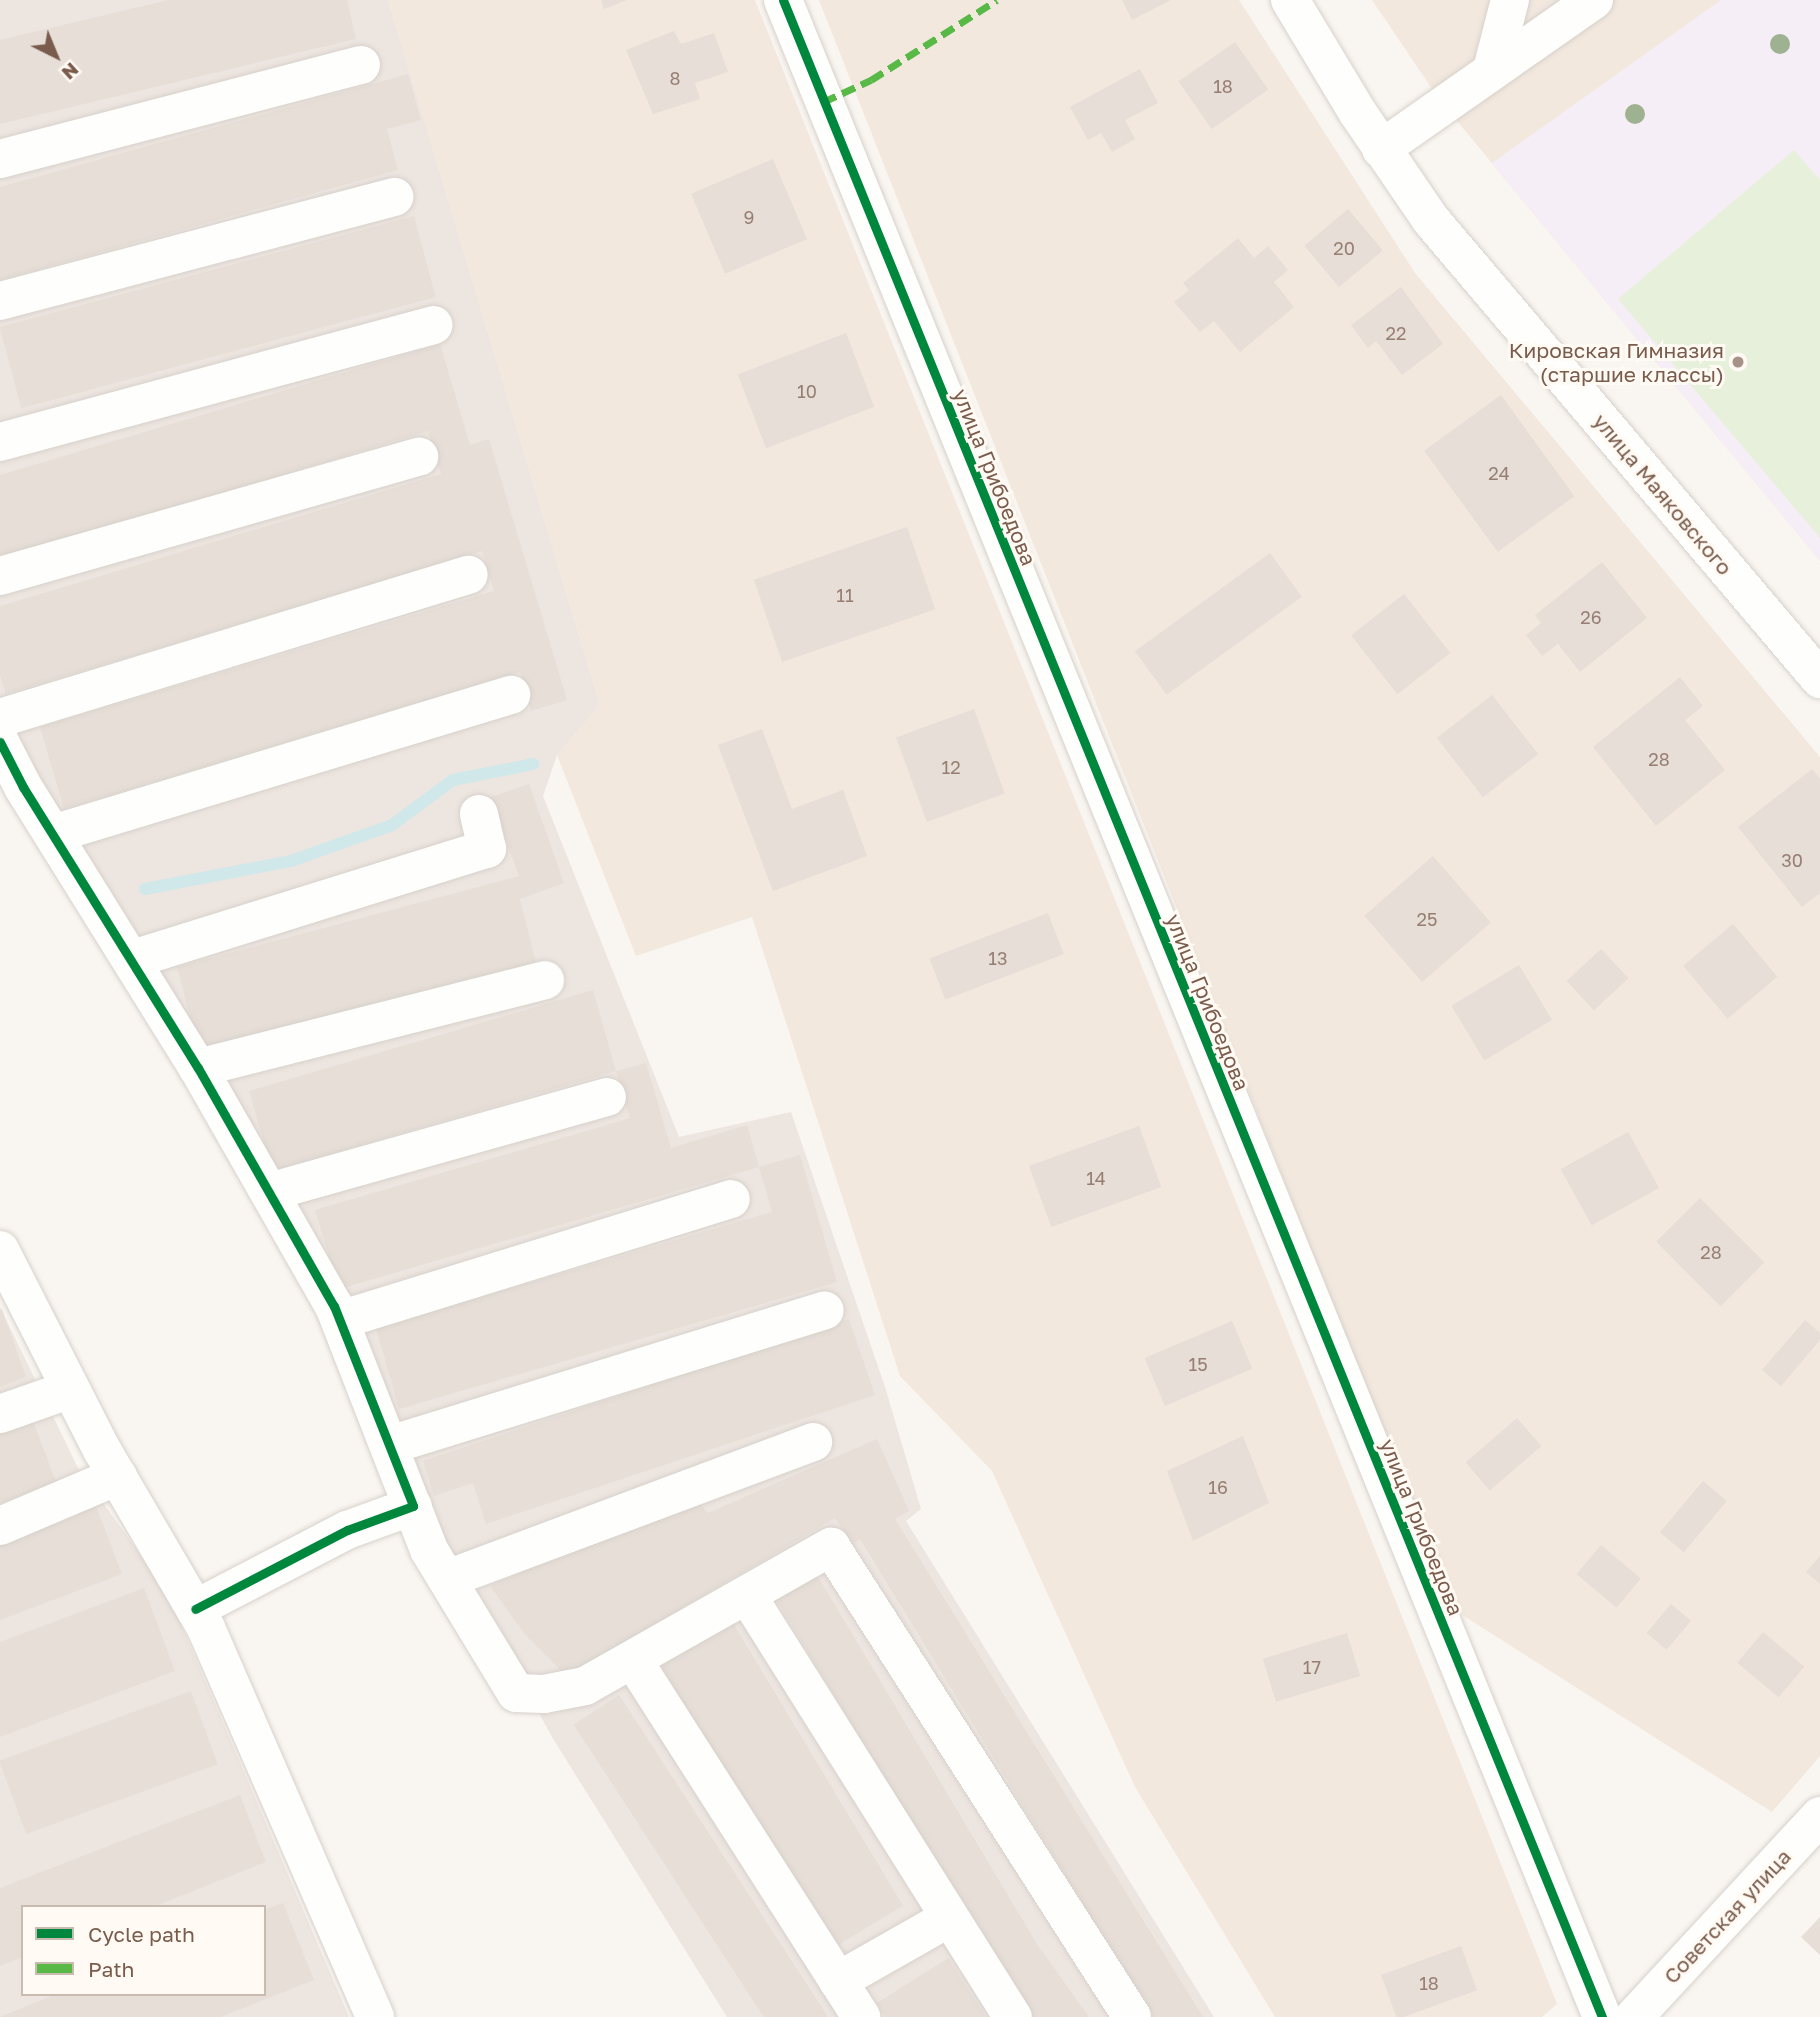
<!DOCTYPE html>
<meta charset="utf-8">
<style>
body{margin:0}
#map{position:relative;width:1820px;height:2017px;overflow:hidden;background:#f9f5f0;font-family:"Golos Text",sans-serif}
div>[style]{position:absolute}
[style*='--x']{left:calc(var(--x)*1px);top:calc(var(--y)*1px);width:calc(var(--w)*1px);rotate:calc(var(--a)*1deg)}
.residential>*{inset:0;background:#f2e8de}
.industrial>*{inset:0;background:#ede5e0}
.education>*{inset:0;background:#f6eef6}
.green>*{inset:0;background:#e7f0db}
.stream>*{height:12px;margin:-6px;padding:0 6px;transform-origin:6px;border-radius:6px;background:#d0e8ea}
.building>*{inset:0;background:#e6ded7;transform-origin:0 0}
.roads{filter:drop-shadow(0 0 2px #d7d1cb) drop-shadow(0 0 2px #d7d1cb)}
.minor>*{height:38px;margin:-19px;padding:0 19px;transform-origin:19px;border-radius:19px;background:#fefefd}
.quiet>*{height:7px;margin-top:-3.5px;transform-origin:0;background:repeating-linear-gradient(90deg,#58b947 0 14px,transparent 0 21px)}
.cycleway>*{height:9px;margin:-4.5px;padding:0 4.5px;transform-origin:4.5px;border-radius:4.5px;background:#00873e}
.trees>*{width:20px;height:20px;margin:-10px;border-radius:50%;background:#9eb190}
.dots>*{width:19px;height:19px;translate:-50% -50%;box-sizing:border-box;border:4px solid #fffaf3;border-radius:50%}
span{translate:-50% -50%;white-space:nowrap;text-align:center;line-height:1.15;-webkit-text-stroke:6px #fffaf3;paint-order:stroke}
.number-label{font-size:18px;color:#977e72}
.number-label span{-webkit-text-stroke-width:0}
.poi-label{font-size:21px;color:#7a5c4d}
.right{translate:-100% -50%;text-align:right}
.street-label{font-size:21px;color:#7a5c4d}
.legend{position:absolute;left:21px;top:1905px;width:245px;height:91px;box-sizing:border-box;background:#fffaf3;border:2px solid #cabbb1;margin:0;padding:9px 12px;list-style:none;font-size:21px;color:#7a5c4d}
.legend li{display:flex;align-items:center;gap:14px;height:35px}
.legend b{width:35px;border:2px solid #cabbb1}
.north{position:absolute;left:21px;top:21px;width:70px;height:70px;-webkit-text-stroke:5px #fffaf3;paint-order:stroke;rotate:137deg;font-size:19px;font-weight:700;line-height:28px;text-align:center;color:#7a5c4d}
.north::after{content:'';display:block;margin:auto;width:24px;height:32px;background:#7a5c4d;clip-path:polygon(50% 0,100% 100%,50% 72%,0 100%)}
</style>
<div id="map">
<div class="residential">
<i style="clip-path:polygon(388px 0,755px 0,1557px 2004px,1542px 2017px,1275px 2017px,1135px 1787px,992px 1471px,900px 1376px,752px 917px,636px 956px,557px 755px,600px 705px)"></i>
<i style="clip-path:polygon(819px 0,1239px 0,1415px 273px,1820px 757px,1820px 1756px,1772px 1812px,1453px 1609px)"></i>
<i style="clip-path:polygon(1372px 0,1820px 0,1820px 561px,1439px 99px)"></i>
</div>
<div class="industrial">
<i style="clip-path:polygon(0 0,388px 0,600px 705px,557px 755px,543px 796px,679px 1137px,791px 1112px,885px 1387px,921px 1509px,906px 1521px,1214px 2017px,727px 2017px,552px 1737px,428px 1510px,194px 1052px,0 707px)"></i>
<i style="clip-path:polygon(evenodd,0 1307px,78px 1468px,167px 1592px,349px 2017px,0 2017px,0 1307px,23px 1907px,264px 1907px,264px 1994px,23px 1994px,23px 1907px)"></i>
</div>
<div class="education">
<i style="clip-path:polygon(1721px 0,1820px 0,1820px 561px,1492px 163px)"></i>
</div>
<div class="green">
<i style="clip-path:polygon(1794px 150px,1820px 180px,1820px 538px,1618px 299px)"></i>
</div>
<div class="stream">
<i style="--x:145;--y:889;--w:149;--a:-10.9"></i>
<i style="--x:291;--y:861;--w:107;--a:-19.6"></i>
<i style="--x:392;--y:825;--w:76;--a:-36.4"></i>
<i style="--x:453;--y:780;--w:82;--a:-11.3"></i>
</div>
<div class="building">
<i style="clip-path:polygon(168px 0,347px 0,356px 39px,0 124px,0 40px)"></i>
<i style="clip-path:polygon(601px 0,627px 0,604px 9px)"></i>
<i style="clip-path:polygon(1122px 0,1171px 0,1132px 20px)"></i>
<i style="clip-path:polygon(674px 31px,681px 44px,714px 33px,728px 72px,695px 83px,700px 99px,653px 114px,626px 50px)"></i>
<i style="left:1235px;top:42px;width:58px;height:69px;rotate:55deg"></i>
<i style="clip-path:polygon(1140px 69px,1158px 103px,1125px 120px,1135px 139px,1112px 152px,1101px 133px,1088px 140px,1070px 107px)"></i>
<i style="clip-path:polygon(408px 74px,421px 120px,387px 129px,398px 170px,0 280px,0 187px)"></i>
<i style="left:773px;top:159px;width:87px;height:89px;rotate:67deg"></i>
<i style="left:1348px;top:209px;width:54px;height:57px;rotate:50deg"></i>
<i style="left:414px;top:216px;width:84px;height:429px;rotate:75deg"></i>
<i style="clip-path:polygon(1238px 238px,1254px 258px,1268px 246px,1288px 270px,1274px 282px,1294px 307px,1240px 352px,1214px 321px,1200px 332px,1174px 302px,1189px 290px,1183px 283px)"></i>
<i style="clip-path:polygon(1401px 287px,1443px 344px,1402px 375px,1376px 341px,1368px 348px,1351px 325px)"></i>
<i style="left:846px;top:333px;width:79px;height:116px;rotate:69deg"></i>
<i style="clip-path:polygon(440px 344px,470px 445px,489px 439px,567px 700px,531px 711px,520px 672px,64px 809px,40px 727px,494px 591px,482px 551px,6px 694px,0 675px,0 606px,441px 474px,428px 431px,0 560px,0 475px)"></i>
<i style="left:1501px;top:395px;width:125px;height:95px;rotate:54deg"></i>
<i style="left:907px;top:527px;width:87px;height:162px;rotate:71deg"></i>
<i style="left:1270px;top:553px;width:54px;height:167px;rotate:54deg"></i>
<i style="clip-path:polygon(1602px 562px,1647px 618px,1580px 672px,1558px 644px,1542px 656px,1526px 635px,1541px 623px,1535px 615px)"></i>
<i style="left:1404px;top:594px;width:75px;height:67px;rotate:52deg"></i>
<i style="clip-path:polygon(1680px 677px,1703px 706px,1685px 720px,1725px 770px,1656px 826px,1593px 747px)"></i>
<i style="left:1492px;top:695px;width:75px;height:70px;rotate:52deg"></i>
<i style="left:974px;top:709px;width:90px;height:83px;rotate:70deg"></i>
<i style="clip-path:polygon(762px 729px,792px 809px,843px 790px,867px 856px,773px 891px,718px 745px)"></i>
<i style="clip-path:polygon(1812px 769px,1820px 779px,1820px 893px,1802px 907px,1738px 827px)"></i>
<i style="clip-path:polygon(529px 784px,564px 883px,520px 899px,536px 962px,199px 1051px,177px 967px,519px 876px,491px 797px)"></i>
<i style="left:1433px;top:856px;width:88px;height:91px;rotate:49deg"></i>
<i style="left:1048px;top:913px;width:44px;height:127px;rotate:69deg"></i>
<i style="left:1733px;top:924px;width:69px;height:65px;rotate:50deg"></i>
<i style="left:1601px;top:949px;width:40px;height:47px;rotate:47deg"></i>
<i style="left:1519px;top:965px;width:64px;height:79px;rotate:59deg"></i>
<i style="clip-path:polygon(593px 990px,616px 1071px,646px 1063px,671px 1148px,747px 1125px,759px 1167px,339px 1289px,315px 1210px,630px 1118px,616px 1071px,272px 1171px,249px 1091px)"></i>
<i style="left:1139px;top:1126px;width:65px;height:117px;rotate:70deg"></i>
<i style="left:1628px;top:1132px;width:64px;height:77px;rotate:61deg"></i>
<i style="clip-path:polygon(800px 1155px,837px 1282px,399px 1409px,376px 1328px,772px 1212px,759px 1167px)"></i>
<i style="left:1700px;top:1198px;width:91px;height:62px;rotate:45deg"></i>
<i style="clip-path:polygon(2px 1309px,26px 1377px,0 1387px,0 1310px)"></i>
<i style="clip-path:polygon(849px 1319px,875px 1395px,486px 1524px,473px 1483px,434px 1496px,423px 1461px)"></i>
<i style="clip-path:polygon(1805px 1320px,1820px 1333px,1820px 1340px,1781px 1386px,1762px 1370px)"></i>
<i style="left:1232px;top:1321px;width:52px;height:95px;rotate:67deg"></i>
<i style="clip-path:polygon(30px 1413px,56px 1482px,0 1503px,0 1424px)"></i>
<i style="left:1517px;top:1418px;width:37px;height:68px;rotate:49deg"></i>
<i style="clip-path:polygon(1243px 1436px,1269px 1503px,1193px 1541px,1167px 1471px)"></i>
<i style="clip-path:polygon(877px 1439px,909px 1511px,895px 1519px,1203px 2017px,1152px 2017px,860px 1539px,853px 1544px,835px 1518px,566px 1676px,525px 1634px,490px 1586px,694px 1497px,708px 1513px)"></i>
<i style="left:1703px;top:1481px;width:31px;height:67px;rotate:40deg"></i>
<i style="clip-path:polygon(96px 1506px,122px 1574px,0 1620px,0 1542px)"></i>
<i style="left:1601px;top:1545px;width:52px;height:38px;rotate:40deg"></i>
<i style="clip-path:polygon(1820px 1556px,1820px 1584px,1806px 1572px)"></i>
<i style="clip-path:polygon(817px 1575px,1037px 1944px,1089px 2017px,1034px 2017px,999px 1968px,776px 1599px)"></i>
<i style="clip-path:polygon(144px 1588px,175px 1671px,0 1737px,0 1642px)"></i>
<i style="left:1671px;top:1604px;width:26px;height:38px;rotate:40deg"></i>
<i style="left:733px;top:1623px;width:330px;height:84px;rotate:59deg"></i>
<i style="left:1763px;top:1632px;width:54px;height:40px;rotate:40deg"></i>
<i style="left:1347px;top:1633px;width:45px;height:88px;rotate:73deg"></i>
<i style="left:191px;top:1691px;width:78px;height:204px;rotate:70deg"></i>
<i style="left:619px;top:1695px;width:383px;height:54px;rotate:57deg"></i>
<i style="clip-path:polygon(240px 1795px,266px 1862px,153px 1907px,23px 1907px,23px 1957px,0 1966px,0 1888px)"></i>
<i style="clip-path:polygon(283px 1903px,314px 1980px,221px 2017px,0 2017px,56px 1994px,264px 1994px,264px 1910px)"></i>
<i style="clip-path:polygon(1820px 1917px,1820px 1955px,1801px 1937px)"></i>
<i style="left:1461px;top:1946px;width:47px;height:85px;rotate:70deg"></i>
<i style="clip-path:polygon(948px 1958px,986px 2017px,886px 2017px,877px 2003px)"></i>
</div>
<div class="roads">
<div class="minor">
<i style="--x:783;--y:0;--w:2177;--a:67.9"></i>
<i style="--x:1290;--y:0;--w:132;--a:59"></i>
<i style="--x:1358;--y:113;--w:130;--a:55.7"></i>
<i style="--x:1431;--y:220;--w:602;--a:49.72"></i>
<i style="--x:1493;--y:66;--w:68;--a:-75.6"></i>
<i style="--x:1381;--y:149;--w:260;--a:-35"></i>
<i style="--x:0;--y:159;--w:373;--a:-14.6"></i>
<i style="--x:0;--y:301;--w:408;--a:-14.8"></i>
<i style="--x:0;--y:442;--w:449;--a:-15.1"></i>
<i style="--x:0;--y:576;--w:436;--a:-15.9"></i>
<i style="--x:0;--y:718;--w:490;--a:-17"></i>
<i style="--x:0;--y:742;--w:51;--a:62.9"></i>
<i style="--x:23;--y:787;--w:331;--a:58.1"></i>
<i style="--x:198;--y:1068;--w:274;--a:60.3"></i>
<i style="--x:334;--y:1306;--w:262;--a:68.7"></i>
<i style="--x:429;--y:1550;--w:167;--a:58.7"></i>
<i style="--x:516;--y:1693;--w:28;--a:2"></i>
<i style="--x:544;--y:1694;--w:42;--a:-11"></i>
<i style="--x:585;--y:1686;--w:283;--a:-29.5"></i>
<i style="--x:831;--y:1547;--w:558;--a:57.36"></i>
<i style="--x:53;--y:834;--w:479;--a:-16.9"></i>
<i style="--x:133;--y:959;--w:371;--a:-17.3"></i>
<i style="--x:487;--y:849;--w:36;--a:-103"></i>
<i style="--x:198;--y:1068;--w:358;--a:-14.2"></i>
<i style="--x:269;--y:1192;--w:351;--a:-15.7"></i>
<i style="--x:0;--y:1250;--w:225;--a:63"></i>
<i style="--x:102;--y:1450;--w:206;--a:59.7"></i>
<i style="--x:206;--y:1628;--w:424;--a:66.5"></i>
<i style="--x:340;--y:1320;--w:409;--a:-17.2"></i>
<i style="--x:0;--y:1414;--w:75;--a:-19.4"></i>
<i style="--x:390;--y:1445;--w:455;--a:-17.2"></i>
<i style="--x:0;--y:1526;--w:128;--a:-23"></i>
<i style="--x:447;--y:1579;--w:391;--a:-20.5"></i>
<i style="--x:747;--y:1595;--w:499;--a:57.8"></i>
<i style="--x:195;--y:1609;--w:171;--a:-27.5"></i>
<i style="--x:347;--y:1530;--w:70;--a:-20"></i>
<i style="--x:633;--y:1660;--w:424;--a:57.4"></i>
<i style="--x:838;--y:1981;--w:125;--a:-29.6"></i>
<i style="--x:1634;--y:2017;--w:274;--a:-47.2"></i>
</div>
</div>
<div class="quiet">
<i style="--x:823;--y:102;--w:53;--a:-24.6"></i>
<i style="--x:871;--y:80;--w:149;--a:-32.4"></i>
</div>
<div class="cycleway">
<i style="--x:783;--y:0;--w:2177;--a:67.9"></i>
<i style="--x:0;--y:742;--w:51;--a:62.9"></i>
<i style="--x:23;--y:787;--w:331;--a:58.1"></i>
<i style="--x:198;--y:1068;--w:274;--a:60.3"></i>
<i style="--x:334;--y:1306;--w:215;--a:68.4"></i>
<i style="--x:413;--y:1506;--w:70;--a:160"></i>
<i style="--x:347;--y:1530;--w:171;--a:152.5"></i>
</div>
<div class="trees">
<i style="left:1780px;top:44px"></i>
<i style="left:1635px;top:114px"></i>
</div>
<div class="dots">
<i style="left:1738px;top:362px;background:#a69286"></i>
</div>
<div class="number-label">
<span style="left:675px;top:78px">8</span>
<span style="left:1223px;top:86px">18</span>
<span style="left:749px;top:217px">9</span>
<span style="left:1344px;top:248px">20</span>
<span style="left:1396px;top:333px">22</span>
<span style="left:807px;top:391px">10</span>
<span style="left:1499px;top:473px">24</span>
<span style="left:845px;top:595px">11</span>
<span style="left:1591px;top:617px">26</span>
<span style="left:1659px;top:759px">28</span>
<span style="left:951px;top:767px">12</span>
<span style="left:1792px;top:860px">30</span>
<span style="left:1427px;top:919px">25</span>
<span style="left:998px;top:958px">13</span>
<span style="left:1096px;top:1178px">14</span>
<span style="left:1711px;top:1252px">28</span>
<span style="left:1198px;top:1364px">15</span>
<span style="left:1218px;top:1487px">16</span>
<span style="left:1312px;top:1667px">17</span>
<span style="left:1429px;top:1983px">18</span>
</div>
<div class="poi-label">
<span class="right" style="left:1724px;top:362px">Кировская Гимназия<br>(старшие классы)</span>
</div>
<div class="street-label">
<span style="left:995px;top:477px;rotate:68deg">улица Грибоедова</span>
<span style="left:1663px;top:494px;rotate:50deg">улица Маяковского</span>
<span style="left:1208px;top:1002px;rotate:68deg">улица Грибоедова</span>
<span style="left:1422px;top:1527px;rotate:68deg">улица Грибоедова</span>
<span style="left:1727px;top:1916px;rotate:-47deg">Советская улица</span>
</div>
<ul class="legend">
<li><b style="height:9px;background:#00873e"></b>Cycle path</li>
<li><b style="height:9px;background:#58b947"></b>Path</li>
</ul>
<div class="north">N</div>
</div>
